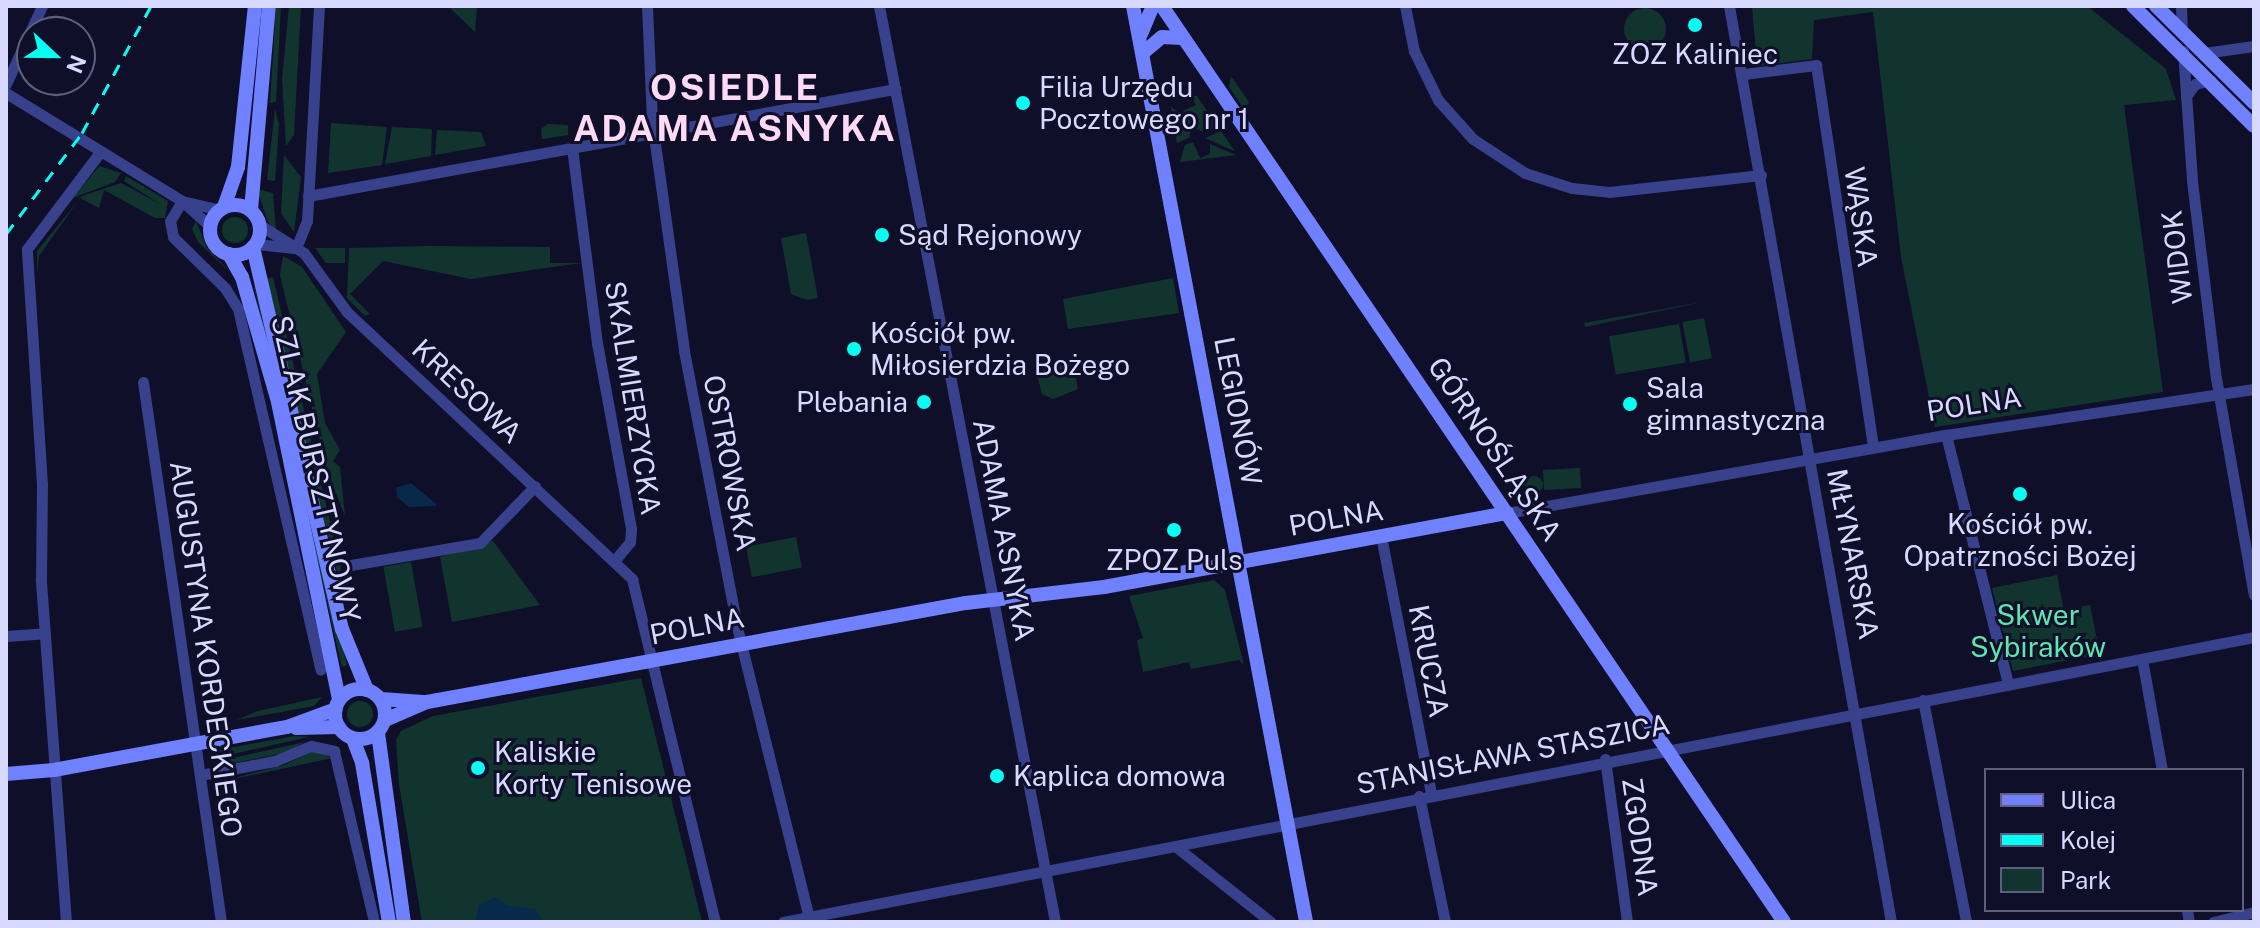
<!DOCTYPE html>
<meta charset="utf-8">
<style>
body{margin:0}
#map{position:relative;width:2260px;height:928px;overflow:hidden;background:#0f0f2a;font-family:"Public Sans",sans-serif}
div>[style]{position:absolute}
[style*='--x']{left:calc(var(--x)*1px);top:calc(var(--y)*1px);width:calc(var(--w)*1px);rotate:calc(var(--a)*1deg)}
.green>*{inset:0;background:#11352e;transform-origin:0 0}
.round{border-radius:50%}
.water>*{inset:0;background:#072a4b}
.street>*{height:11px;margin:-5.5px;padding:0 5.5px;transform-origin:5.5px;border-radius:5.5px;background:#37418c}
.secondary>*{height:14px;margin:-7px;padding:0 7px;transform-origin:7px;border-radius:7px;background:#6f81ff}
.secondary>.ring{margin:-7px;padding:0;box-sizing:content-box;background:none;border:14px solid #6f81ff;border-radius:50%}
.rail>*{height:3px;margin-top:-1.5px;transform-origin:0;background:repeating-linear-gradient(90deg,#04fff3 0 12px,transparent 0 22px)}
.dots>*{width:22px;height:22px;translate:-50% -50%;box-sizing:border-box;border:4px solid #0f0f2a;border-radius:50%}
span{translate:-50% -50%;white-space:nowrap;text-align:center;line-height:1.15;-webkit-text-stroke:6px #0f0f2a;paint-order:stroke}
.poi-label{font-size:28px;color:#d8d9ff}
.left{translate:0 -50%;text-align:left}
.right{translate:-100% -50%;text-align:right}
.street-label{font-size:28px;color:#d8d9ff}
.park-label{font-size:28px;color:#5ce7b0}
.district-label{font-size:36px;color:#ffdaf7;font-weight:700;letter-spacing:2px}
.frame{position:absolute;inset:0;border:8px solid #d8d9ff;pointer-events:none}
.legend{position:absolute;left:1984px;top:768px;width:260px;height:144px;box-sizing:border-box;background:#0f0f2a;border:2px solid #5f607f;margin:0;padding:10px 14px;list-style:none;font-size:24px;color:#d8d9ff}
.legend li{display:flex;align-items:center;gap:16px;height:40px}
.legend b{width:40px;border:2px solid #5f607f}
.north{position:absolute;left:16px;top:16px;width:80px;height:80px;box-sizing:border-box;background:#0f0f2a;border:2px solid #5f607f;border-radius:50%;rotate:112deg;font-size:22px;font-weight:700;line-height:32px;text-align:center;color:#d8d9ff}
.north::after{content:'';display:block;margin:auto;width:28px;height:36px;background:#04fff3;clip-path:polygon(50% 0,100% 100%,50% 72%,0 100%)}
</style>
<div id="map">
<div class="green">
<i style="clip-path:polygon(276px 6px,281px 6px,276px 102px,270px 103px)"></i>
<i style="clip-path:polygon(289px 6px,301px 6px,294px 135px,286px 146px,282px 79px)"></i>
<i style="clip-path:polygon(477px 6px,475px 32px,449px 7px,449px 6px)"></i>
<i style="clip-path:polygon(1752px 6px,2087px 6px,2166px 69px,2176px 100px,2124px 105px,2163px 392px,1935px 427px,1901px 257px,1873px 12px,1814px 20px,1812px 59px,1757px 66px)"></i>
<i class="round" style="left:1624px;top:8px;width:42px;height:42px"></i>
<i style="clip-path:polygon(1231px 76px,1249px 102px,1245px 110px,1229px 87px)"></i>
<i style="clip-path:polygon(1191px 96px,1197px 96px,1217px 126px,1204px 132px,1192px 127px,1189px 138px,1177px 143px,1171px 106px,1178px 113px,1196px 105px)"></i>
<i style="clip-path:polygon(275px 109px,279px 124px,275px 181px,267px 180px)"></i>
<i style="clip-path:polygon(331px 123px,387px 127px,382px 165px,328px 173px)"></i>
<i style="clip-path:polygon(548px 124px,568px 125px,568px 135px,542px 139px,541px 129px)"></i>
<i style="clip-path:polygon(392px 127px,432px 129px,431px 156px,385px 164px)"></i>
<i style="clip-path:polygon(437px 130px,481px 132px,486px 146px,435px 155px)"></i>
<i style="clip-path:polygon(1221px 131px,1234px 150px,1234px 151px,1205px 138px)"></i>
<i style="clip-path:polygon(1193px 142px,1200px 158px,1210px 154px,1210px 144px,1236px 155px,1180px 162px,1185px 145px)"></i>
<i style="clip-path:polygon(284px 155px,301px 177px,294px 232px,281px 213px)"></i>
<i style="clip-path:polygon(99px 166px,121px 173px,115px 182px,73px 198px)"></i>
<i style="clip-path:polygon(126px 176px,168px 201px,165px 218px,155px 218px,104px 190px,99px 208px,80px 198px,39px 256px,37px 275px,37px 251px,82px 196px,121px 183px,160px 204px,124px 181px)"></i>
<i style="clip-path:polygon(257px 189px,273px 193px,276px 231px,268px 222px)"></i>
<i class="round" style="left:222px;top:217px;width:26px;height:26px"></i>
<i style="clip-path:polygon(196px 221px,207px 248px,235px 277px,198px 242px,192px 229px)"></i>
<i style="clip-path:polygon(806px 233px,818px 298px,807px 300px,791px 294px,781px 238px)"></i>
<i style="clip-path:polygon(427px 246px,550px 247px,550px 263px,581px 263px,471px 279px,383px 261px,350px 294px,370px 314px,365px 316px,347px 298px,349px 248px)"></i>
<i style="clip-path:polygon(315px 248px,345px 248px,345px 263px,326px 263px)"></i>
<i style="clip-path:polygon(283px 256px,302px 267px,346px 332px,317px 374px,325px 423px,340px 450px,333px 461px,340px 467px,345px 516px,327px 470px,280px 275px)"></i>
<i style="clip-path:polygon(273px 277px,342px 573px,338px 575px,264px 280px)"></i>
<i style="clip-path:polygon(1173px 278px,1179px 313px,1068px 329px,1063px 299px)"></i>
<i style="clip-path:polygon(253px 282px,282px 386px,347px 665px,342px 667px)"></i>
<i style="clip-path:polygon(1702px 302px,1585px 327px,1584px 323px)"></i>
<i style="left:1704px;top:318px;width:41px;height:22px;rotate:79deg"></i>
<i style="left:1679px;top:324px;width:39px;height:71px;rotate:80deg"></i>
<i style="clip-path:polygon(1073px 363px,1078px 389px,1053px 399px,1042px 394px,1036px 370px)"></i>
<i style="left:1580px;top:468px;width:20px;height:37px;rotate:87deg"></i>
<i class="round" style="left:1525px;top:476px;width:18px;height:18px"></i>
<i style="left:796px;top:537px;width:31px;height:51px;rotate:79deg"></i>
<i style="clip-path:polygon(493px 541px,540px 605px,452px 622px,440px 557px)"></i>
<i style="left:411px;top:562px;width:66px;height:28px;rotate:80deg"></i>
<i style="clip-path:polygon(2057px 575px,2064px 610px,2090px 605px,2100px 654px,2013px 671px,1992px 588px)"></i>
<i style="clip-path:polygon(1214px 580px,1225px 590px,1244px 665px,1239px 660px,1191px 669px,1189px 662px,1143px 672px,1137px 640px,1143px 638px,1129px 596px)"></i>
<i style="clip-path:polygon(641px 678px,702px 922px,422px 922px,399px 784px,396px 740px,401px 731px,433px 716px)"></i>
<i style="clip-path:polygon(322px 697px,314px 706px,237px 720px,258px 711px)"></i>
<i class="round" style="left:347px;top:701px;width:26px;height:26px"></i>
<i style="clip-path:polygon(294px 736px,309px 737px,224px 756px,213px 751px)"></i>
<i style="clip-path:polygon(305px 742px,285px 753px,219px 766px,223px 760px)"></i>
<i style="clip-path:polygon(315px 750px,332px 758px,211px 784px,284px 765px)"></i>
</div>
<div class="water">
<i style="clip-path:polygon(411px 483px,436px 504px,436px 506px,409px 507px,397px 497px,396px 488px)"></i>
<i style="clip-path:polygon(495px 897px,506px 905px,535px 909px,544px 922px,475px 922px,479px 905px)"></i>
</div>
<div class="street">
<i style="--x:647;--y:6;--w:116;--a:87.5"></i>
<i style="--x:652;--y:122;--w:231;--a:82"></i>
<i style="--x:684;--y:351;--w:281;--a:79.1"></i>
<i style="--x:737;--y:627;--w:303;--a:76.1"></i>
<i style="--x:879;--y:6;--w:933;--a:79.12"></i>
<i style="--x:1405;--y:6;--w:46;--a:78.7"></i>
<i style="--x:1414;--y:51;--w:55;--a:63.9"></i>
<i style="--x:1438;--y:100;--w:52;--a:48.1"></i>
<i style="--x:1473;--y:139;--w:62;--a:33.2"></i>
<i style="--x:1525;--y:173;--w:49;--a:17.7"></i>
<i style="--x:1572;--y:188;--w:37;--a:6"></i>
<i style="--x:1609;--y:192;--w:153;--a:-6.4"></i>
<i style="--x:1729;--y:6;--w:930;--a:79.97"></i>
<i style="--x:2181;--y:6;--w:27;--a:88"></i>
<i style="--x:2183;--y:51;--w:130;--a:86"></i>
<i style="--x:2192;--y:181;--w:198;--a:83.1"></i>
<i style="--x:2216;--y:378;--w:220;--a:80.1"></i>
<i style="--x:2204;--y:53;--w:50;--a:-8"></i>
<i style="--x:1744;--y:74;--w:73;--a:-7.1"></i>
<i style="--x:1816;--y:65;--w:387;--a:81.5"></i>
<i style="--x:6;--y:84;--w:86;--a:-65.2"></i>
<i style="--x:6;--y:93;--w:206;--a:31.5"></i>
<i style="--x:182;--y:201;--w:38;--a:42"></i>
<i style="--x:2186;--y:96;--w:15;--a:-53"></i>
<i style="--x:2195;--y:84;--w:16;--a:-14"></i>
<i style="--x:572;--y:148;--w:197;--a:82.7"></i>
<i style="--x:597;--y:343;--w:189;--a:79.6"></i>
<i style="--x:631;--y:529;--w:13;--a:94"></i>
<i style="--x:630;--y:542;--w:23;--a:130"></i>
<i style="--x:308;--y:196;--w:597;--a:-10.33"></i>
<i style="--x:182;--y:201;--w:23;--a:121"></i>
<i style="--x:170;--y:221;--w:16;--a:79"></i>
<i style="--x:173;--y:237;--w:73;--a:44.4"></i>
<i style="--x:225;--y:288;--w:25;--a:58"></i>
<i style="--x:238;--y:309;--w:370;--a:77.1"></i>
<i style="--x:182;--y:201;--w:39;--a:13"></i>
<i style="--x:260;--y:225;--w:52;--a:32.5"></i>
<i style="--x:304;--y:253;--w:73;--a:53.9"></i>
<i style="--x:347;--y:312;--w:391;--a:43.1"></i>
<i style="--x:632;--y:579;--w:353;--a:76.4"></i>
<i style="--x:256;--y:244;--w:39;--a:6"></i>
<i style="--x:296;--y:248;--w:29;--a:-68"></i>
<i style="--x:307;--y:221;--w:215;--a:-86.8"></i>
<i style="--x:143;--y:382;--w:546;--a:81.78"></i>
<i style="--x:1946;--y:435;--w:257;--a:76"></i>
<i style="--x:1507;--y:513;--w:446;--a:-10.1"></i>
<i style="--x:1946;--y:435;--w:311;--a:-8.5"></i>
<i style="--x:1381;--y:536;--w:263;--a:79"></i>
<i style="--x:351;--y:565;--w:131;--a:-9.7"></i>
<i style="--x:480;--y:543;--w:79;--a:-46"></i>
<i style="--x:6;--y:636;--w:39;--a:-4"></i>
<i style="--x:2142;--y:659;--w:113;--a:79.8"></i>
<i style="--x:1923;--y:700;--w:226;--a:79"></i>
<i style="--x:1605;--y:759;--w:164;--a:82.3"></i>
<i style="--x:200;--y:775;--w:76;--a:-10.6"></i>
<i style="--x:275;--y:761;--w:39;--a:-23"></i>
<i style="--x:311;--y:746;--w:24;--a:12"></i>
<i style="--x:334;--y:751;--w:176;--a:76.8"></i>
<i style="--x:1419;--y:796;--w:129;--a:78.3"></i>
<i style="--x:1175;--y:846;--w:122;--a:38.4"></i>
<i style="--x:2187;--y:910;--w:12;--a:81"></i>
<i style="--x:66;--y:922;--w:344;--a:-94.2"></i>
<i style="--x:41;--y:579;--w:95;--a:-89.4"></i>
<i style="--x:42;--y:484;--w:235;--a:-93.7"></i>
<i style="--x:27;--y:249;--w:121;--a:-53"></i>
<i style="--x:783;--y:922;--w:1498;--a:-10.96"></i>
<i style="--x:2213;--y:922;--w:42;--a:-13.7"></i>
</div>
<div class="secondary">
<i style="--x:1133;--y:6;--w:932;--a:79.3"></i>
<i style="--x:1162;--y:6;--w:1107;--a:55.82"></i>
<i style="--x:2133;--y:6;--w:170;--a:44.8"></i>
<i style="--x:2156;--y:6;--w:138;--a:44.7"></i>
<i style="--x:1141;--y:34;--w:30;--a:-67"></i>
<i style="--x:1144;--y:52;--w:23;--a:-40"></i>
<i style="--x:1162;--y:37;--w:21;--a:3"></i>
<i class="ring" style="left:210px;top:205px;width:36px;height:36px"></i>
<i style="--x:224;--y:207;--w:42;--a:-70.7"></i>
<i style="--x:238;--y:167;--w:162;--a:-84"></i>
<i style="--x:251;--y:210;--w:205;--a:-85"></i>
<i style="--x:253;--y:247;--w:392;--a:76.9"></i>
<i style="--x:342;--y:629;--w:66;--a:67.7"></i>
<i style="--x:229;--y:254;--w:26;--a:61"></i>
<i style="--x:242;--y:277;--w:130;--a:73.9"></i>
<i style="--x:278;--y:402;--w:304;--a:78.4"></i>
<i class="ring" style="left:335px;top:689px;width:36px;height:36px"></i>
<i style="--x:381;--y:699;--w:42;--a:4.1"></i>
<i style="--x:385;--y:720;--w:46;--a:-23.2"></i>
<i style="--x:427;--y:702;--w:548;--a:-10.41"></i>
<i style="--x:966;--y:603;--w:139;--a:-6.6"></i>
<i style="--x:1104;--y:587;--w:410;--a:-10.4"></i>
<i style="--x:296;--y:728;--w:43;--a:-1.3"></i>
<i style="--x:378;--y:733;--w:191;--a:82.2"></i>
<i style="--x:353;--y:739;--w:26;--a:69"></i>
<i style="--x:362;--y:763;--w:161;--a:80.4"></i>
<i style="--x:6;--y:774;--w:48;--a:-4.8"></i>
<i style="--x:54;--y:770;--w:237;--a:-10.5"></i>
<i style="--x:287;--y:727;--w:52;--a:-20.2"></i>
</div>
<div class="rail">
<i style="--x:6;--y:234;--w:126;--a:-53"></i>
<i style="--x:82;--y:133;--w:145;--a:-61.5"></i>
</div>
<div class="dots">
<i style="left:1695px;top:25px;background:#04fff3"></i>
<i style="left:1023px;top:103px;background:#04fff3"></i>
<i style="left:882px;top:235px;background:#04fff3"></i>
<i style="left:854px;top:349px;background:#04fff3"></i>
<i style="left:924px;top:402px;background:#04fff3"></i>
<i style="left:1630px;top:404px;background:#04fff3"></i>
<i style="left:2020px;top:494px;background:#04fff3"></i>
<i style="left:1174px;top:530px;background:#04fff3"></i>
<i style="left:478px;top:768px;background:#04fff3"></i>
<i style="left:997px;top:776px;background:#04fff3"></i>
</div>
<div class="poi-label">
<span style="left:1695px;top:54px">ZOZ Kaliniec</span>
<span class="left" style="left:1039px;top:103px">Filia Urzędu<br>Pocztowego nr 1</span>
<span class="left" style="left:898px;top:235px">Sąd Rejonowy</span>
<span class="left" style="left:870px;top:349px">Kościół pw.<br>Miłosierdzia Bożego</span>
<span class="left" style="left:1646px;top:404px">Sala<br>gimnastyczna</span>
<span class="right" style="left:908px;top:402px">Plebania</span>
<span style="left:2020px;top:540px">Kościół pw.<br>Opatrzności Bożej</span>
<span style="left:1174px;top:560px">ZPOZ Puls</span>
<span class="left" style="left:494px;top:768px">Kaliskie<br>Korty Tenisowe</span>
<span class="left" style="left:1013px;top:776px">Kaplica domowa</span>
</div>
<div class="street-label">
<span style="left:1861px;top:217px;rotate:82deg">WĄSKA</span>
<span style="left:2177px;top:257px;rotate:-97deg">WIDOK</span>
<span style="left:467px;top:391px;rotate:43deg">KRESOWA</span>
<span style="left:633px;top:398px;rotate:81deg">SKALMIERZYCKA</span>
<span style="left:1974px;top:404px;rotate:-9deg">POLNA</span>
<span style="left:1238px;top:411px;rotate:79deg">LEGIONÓW</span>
<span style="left:1495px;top:449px;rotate:56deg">GÓRNOŚLĄSKA</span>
<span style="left:730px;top:463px;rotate:79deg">OSTROWSKA</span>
<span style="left:316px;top:469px;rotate:77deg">SZLAK BURSZTYNOWY</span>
<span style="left:1336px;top:518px;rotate:-10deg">POLNA</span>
<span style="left:1004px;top:530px;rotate:79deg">ADAMA ASNYKA</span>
<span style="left:1853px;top:554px;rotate:79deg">MŁYNARSKA</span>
<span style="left:697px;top:626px;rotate:-11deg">POLNA</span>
<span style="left:206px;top:649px;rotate:82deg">AUGUSTYNA KORDECKIEGO</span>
<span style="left:1429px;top:661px;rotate:79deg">KRUCZA</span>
<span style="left:1513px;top:754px;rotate:-11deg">STANISŁAWA STASZICA</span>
<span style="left:1640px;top:837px;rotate:82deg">ZGODNA</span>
</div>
<div class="park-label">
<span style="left:2038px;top:631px">Skwer<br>Sybiraków</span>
</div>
<div class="district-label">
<span style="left:735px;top:108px">OSIEDLE<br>ADAMA ASNYKA</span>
</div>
<div class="frame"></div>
<ul class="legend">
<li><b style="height:10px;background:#6f81ff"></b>Ulica</li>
<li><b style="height:10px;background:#04fff3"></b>Kolej</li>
<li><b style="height:22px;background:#11352e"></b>Park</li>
</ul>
<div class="north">N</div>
</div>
